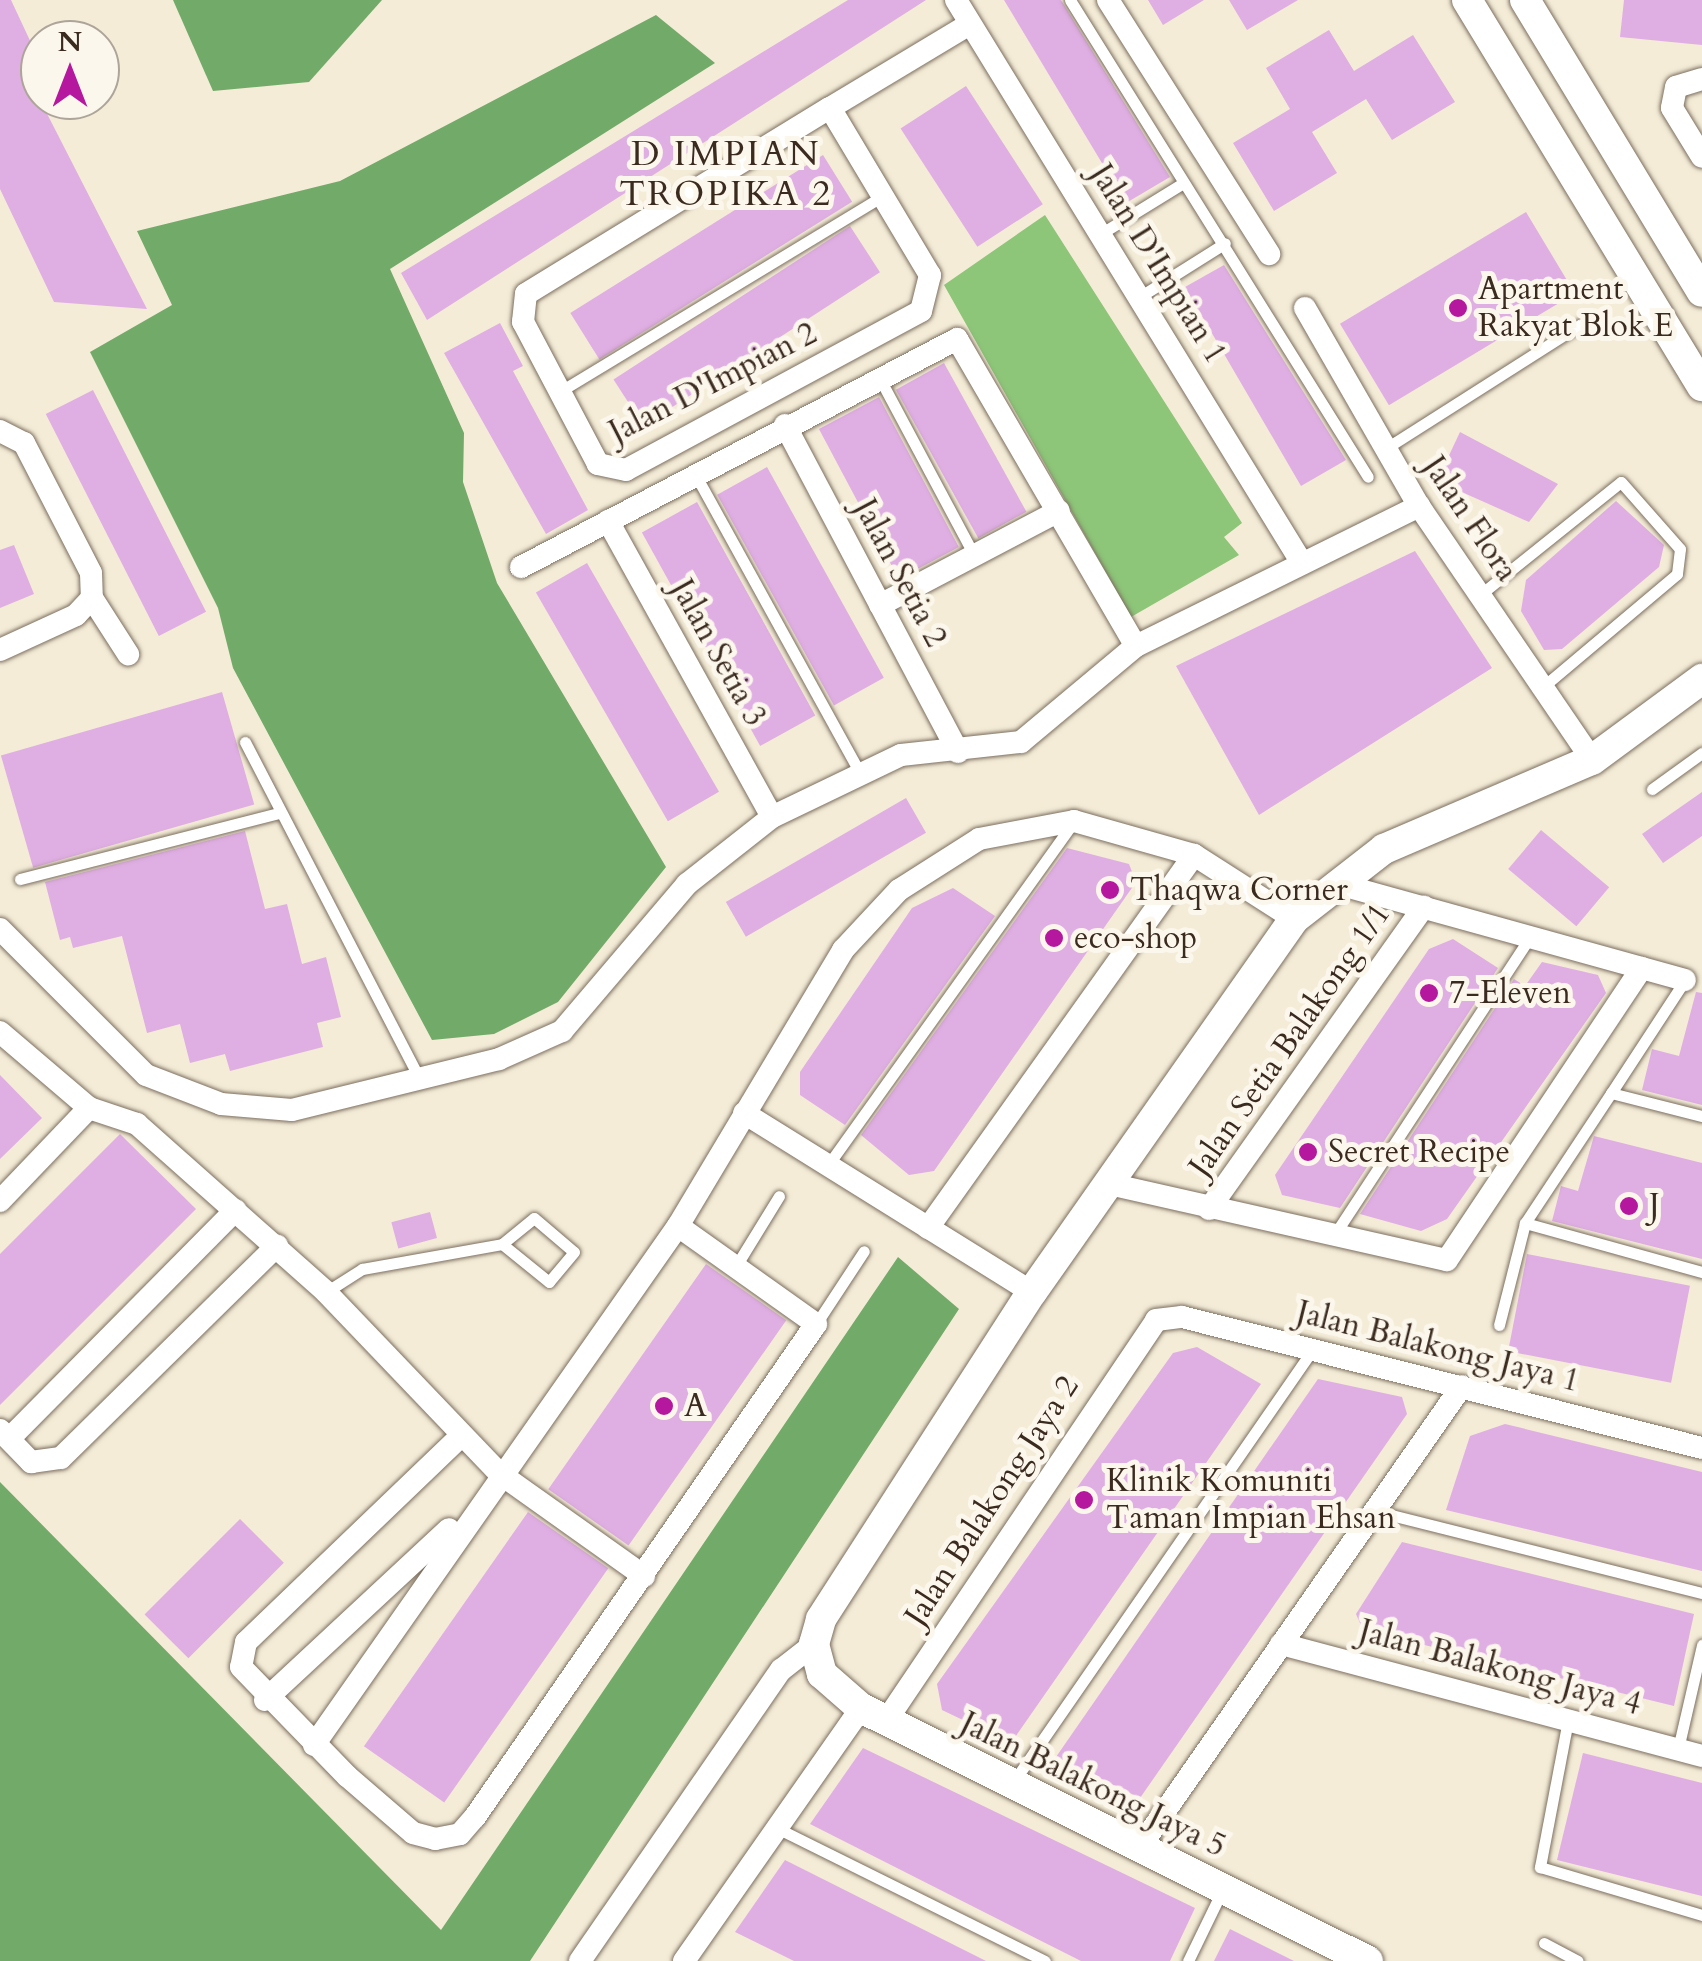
<!DOCTYPE html>
<style>
body{margin:0}
#map{position:relative;width:1702px;height:1961px;overflow:hidden;background:#f4ecd7;font-family:Cardo,serif}
div>[style]{position:absolute}
[style*='--x']{left:calc(var(--x)*1px);top:calc(var(--y)*1px);width:calc(var(--w)*1px);rotate:calc(var(--a)*1deg)}
.green>*{inset:0;background:#8dc579}
.forest>*{inset:0;background:#72aa69}
.building>*{inset:0;background:#dfaee3;transform-origin:0 0}
.roads{filter:drop-shadow(0 0 2px #7c6e5f) drop-shadow(0 0 2px #7c6e5f)}
.lane>*{height:11px;margin:-5.5px;padding:0 5.5px;transform-origin:5.5px;border-radius:5.5px;background:#fff}
.street>*{height:22px;margin:-11px;padding:0 11px;transform-origin:11px;border-radius:11px;background:#fff}
.secondary>*{height:30px;margin:-15px;padding:0 15px;transform-origin:15px;border-radius:15px;background:#fff}
.dots>*{width:28px;height:28px;translate:-50% -50%;box-sizing:border-box;border:5px solid #fbf7ec;border-radius:50%}
span{translate:-50% -50%;white-space:nowrap;text-align:center;line-height:1.15;-webkit-text-stroke:10px #fbf7ec;paint-order:stroke}
.street-label{font-size:32px;color:#3b2a1e}
.poi-label{font-size:32px;color:#3b2a1e}
.left{translate:0 -50%;text-align:left}
.neighbourhood-label{font-size:35px;color:#3b2a1e;letter-spacing:2.5px}
.north{position:absolute;left:20px;top:20px;width:100px;height:100px;box-sizing:border-box;background:#fbf7ec;border:2px solid #aea59a;border-radius:50%;rotate:0deg;font-size:28px;font-weight:700;line-height:40px;text-align:center;color:#3b2a1e}
.north::after{content:'';display:block;margin:auto;width:35px;height:45px;background:#b5179e;clip-path:polygon(50% 0,100% 100%,50% 72%,0 100%)}
</style>
<div id="map">
<div class="green">
<i style="clip-path:polygon(1045px 215px,1242px 523px,1224px 537px,1239px 555px,1131px 617px,944px 285px)"></i>
</div>
<div class="forest">
<i style="clip-path:polygon(173px 0,382px 0,309px 82px,213px 91px)"></i>
<i style="clip-path:polygon(656px 15px,715px 63px,390px 269px,464px 433px,463px 482px,497px 583px,666px 867px,558px 1002px,494px 1034px,432px 1040px,233px 668px,218px 608px,90px 352px,172px 305px,137px 231px,340px 181px)"></i>
<i style="clip-path:polygon(898px 1257px,959px 1309px,530px 1961px,0 1961px,0 1482px,441px 1930px)"></i>
</div>
<div class="building">
<i style="clip-path:polygon(0 0,11px 0,40px 62px,40px 100px,147px 309px,54px 302px,0 189px)"></i>
<i style="clip-path:polygon(848px 0,926px 0,427px 320px,401px 273px)"></i>
<i style="clip-path:polygon(1004px 0,1061px 0,1170px 177px,1126px 203px)"></i>
<i style="clip-path:polygon(1148px 0,1204px 0,1163px 25px)"></i>
<i style="clip-path:polygon(1229px 0,1298px 0,1247px 30px)"></i>
<i style="clip-path:polygon(1624px 0,1702px 0,1702px 45px,1620px 37px)"></i>
<i style="clip-path:polygon(1329px 30px,1354px 71px,1413px 35px,1455px 102px,1392px 140px,1366px 99px,1312px 132px,1337px 173px,1274px 211px,1233px 143px,1290px 109px,1266px 68px)"></i>
<i style="left:966px;top:86px;width:141px;height:78px;rotate:57deg"></i>
<i style="left:823px;top:155px;width:55px;height:298px;rotate:58deg"></i>
<i style="left:1526px;top:212px;width:95px;height:217px;rotate:59deg"></i>
<i style="left:850px;top:226px;width:55px;height:282px;rotate:57deg"></i>
<i style="clip-path:polygon(1224px 265px,1346px 460px,1301px 486px,1185px 287px)"></i>
<i style="clip-path:polygon(500px 323px,523px 366px,513px 371px,588px 510px,546px 534px,444px 353px)"></i>
<i style="left:944px;top:363px;width:170px;height:55px;rotate:61deg"></i>
<i style="left:93px;top:390px;width:249px;height:53px;rotate:63deg"></i>
<i style="left:879px;top:397px;width:170px;height:68px;rotate:62deg"></i>
<i style="clip-path:polygon(1460px 432px,1558px 484px,1529px 522px,1437px 481px)"></i>
<i style="left:767px;top:467px;width:241px;height:57px;rotate:61deg"></i>
<i style="clip-path:polygon(1616px 501px,1664px 545px,1659px 567px,1562px 649px,1544px 650px,1521px 611px,1526px 580px)"></i>
<i style="left:697px;top:502px;width:244px;height:63px;rotate:61deg"></i>
<i style="clip-path:polygon(14px 545px,34px 594px,0 608px,0 550px)"></i>
<i style="clip-path:polygon(1415px 551px,1492px 668px,1259px 815px,1176px 666px)"></i>
<i style="left:587px;top:563px;width:264px;height:59px;rotate:60deg"></i>
<i style="left:222px;top:692px;width:117px;height:230px;rotate:74deg"></i>
<i style="clip-path:polygon(1702px 792px,1702px 836px,1663px 863px,1642px 834px)"></i>
<i style="left:906px;top:798px;width:40px;height:208px;rotate:60deg"></i>
<i style="left:1541px;top:830px;width:89px;height:51px;rotate:40deg"></i>
<i style="clip-path:polygon(245px 831px,265px 909px,287px 904px,302px 964px,326px 957px,341px 1017px,317px 1023px,323px 1047px,230px 1071px,225px 1054px,190px 1063px,180px 1024px,147px 1033px,122px 936px,73px 948px,70px 937px,60px 940px,45px 882px)"></i>
<i style="clip-path:polygon(1067px 848px,1129px 864px,1136px 882px,934px 1171px,909px 1175px,861px 1135px)"></i>
<i style="clip-path:polygon(953px 888px,995px 916px,845px 1125px,800px 1095px,800px 1072px,912px 908px)"></i>
<i style="clip-path:polygon(1453px 939px,1498px 968px,1340px 1208px,1282px 1195px,1275px 1175px,1429px 949px)"></i>
<i style="clip-path:polygon(1542px 962px,1598px 975px,1606px 993px,1447px 1219px,1421px 1231px,1360px 1214px,1514px 979px,1525px 986px)"></i>
<i style="clip-path:polygon(1696px 992px,1702px 993px,1702px 1105px,1642px 1090px,1652px 1049px,1679px 1056px)"></i>
<i style="clip-path:polygon(0 1075px,42px 1118px,0 1159px)"></i>
<i style="clip-path:polygon(120px 1134px,196px 1209px,0 1405px,0 1254px)"></i>
<i style="clip-path:polygon(1594px 1136px,1702px 1163px,1702px 1259px,1552px 1221px,1561px 1186px,1578px 1191px)"></i>
<i style="left:430px;top:1212px;width:27px;height:40px;rotate:75deg"></i>
<i style="left:1527px;top:1254px;width:166px;height:99px;rotate:11deg"></i>
<i style="left:706px;top:1264px;width:98px;height:275px;rotate:35deg"></i>
<i style="clip-path:polygon(1197px 1347px,1261px 1384px,1011px 1743px,942px 1710px,937px 1684px,1173px 1353px)"></i>
<i style="clip-path:polygon(1318px 1379px,1402px 1397px,1407px 1414px,1140px 1798px,1056px 1757px)"></i>
<i style="clip-path:polygon(1505px 1424px,1702px 1472px,1702px 1571px,1446px 1510px,1470px 1436px)"></i>
<i style="left:528px;top:1512px;width:98px;height:286px;rotate:35deg"></i>
<i style="left:240px;top:1519px;width:62px;height:135px;rotate:45deg"></i>
<i style="clip-path:polygon(1402px 1542px,1694px 1614px,1674px 1706px,1363px 1630px,1356px 1614px)"></i>
<i style="clip-path:polygon(863px 1748px,1195px 1908px,1170px 1961px,1081px 1961px,810px 1824px)"></i>
<i style="clip-path:polygon(1583px 1753px,1702px 1783px,1702px 1896px,1557px 1860px)"></i>
<i style="clip-path:polygon(785px 1860px,986px 1961px,794px 1961px,735px 1932px)"></i>
<i style="clip-path:polygon(1230px 1929px,1294px 1961px,1214px 1961px)"></i>
</div>
<div class="roads">
<div class="lane">
<i style="--x:1070;--y:0;--w:562;--a:58.01"></i>
<i style="--x:1102;--y:233;--w:92;--a:-31.6"></i>
<i style="--x:1141;--y:296;--w:99;--a:-32.2"></i>
<i style="--x:880;--y:379;--w:200;--a:61.9"></i>
<i style="--x:559;--y:392;--w:378;--a:-31.2"></i>
<i style="--x:1385;--y:449;--w:232;--a:-32.5"></i>
<i style="--x:695;--y:474;--w:337;--a:61.1"></i>
<i style="--x:1481;--y:594;--w:179;--a:-38.7"></i>
<i style="--x:1621;--y:482;--w:89;--a:48.6"></i>
<i style="--x:1680;--y:549;--w:25;--a:97"></i>
<i style="--x:1677;--y:574;--w:174;--a:139.9"></i>
<i style="--x:245;--y:742;--w:382;--a:62.6"></i>
<i style="--x:1652;--y:789;--w:62;--a:-35.8"></i>
<i style="--x:20;--y:879;--w:267;--a:-14.3"></i>
<i style="--x:1685;--y:980;--w:135;--a:123.2"></i>
<i style="--x:1611;--y:1093;--w:94;--a:14.2"></i>
<i style="--x:1611;--y:1093;--w:156;--a:123.5"></i>
<i style="--x:1525;--y:1223;--w:184;--a:15.5"></i>
<i style="--x:828;--y:1165;--w:421;--a:-54.4"></i>
<i style="--x:1333;--y:1237;--w:359;--a:-56.7"></i>
<i style="--x:736;--y:1266;--w:82;--a:-58.4"></i>
<i style="--x:326;--y:1292;--w:43;--a:-32.6"></i>
<i style="--x:362;--y:1269;--w:142;--a:-10.1"></i>
<i style="--x:502;--y:1244;--w:41;--a:-39.1"></i>
<i style="--x:534;--y:1218;--w:52;--a:40.4"></i>
<i style="--x:574;--y:1252;--w:39;--a:130"></i>
<i style="--x:549;--y:1282;--w:60;--a:-141"></i>
<i style="--x:816;--y:1324;--w:87;--a:-56.7"></i>
<i style="--x:1499;--y:1325;--w:105;--a:-75.7"></i>
<i style="--x:1375;--y:1511;--w:337;--a:14.1"></i>
<i style="--x:1568;--y:1720;--w:150;--a:100.8"></i>
<i style="--x:1540;--y:1867;--w:169;--a:16.5"></i>
<i style="--x:1678;--y:1749;--w:107;--a:-77"></i>
<i style="--x:1014;--y:1781;--w:525;--a:-55.31"></i>
<i style="--x:777;--y:1828;--w:299;--a:26.4"></i>
<i style="--x:1544;--y:1943;--w:38;--a:28"></i>
<i style="--x:1188;--y:1961;--w:76;--a:-64.1"></i>
</div>
<div class="street">
<i style="--x:956;--y:0;--w:661;--a:58.43"></i>
<i style="--x:1108;--y:0;--w:301;--a:57.6"></i>
<i style="--x:1702;--y:79;--w:27;--a:163"></i>
<i style="--x:1676;--y:87;--w:21;--a:101"></i>
<i style="--x:1672;--y:108;--w:57;--a:58.5"></i>
<i style="--x:830;--y:108;--w:195;--a:59.1"></i>
<i style="--x:930;--y:275;--w:37;--a:104"></i>
<i style="--x:921;--y:311;--w:335;--a:151.7"></i>
<i style="--x:626;--y:470;--w:29;--a:-168"></i>
<i style="--x:598;--y:464;--w:161;--a:-117.8"></i>
<i style="--x:523;--y:322;--w:28;--a:-84"></i>
<i style="--x:526;--y:294;--w:356;--a:-31.5"></i>
<i style="--x:830;--y:108;--w:163;--a:-31"></i>
<i style="--x:1305;--y:308;--w:228;--a:60.1"></i>
<i style="--x:1419;--y:506;--w:307;--a:55.7"></i>
<i style="--x:785;--y:425;--w:370;--a:62.1"></i>
<i style="--x:0;--y:431;--w:27;--a:27"></i>
<i style="--x:24;--y:443;--w:146;--a:62.7"></i>
<i style="--x:91;--y:573;--w:25;--a:88"></i>
<i style="--x:608;--y:521;--w:338;--a:61"></i>
<i style="--x:521;--y:567;--w:492;--a:-27.6"></i>
<i style="--x:957;--y:339;--w:355;--a:59.8"></i>
<i style="--x:92;--y:598;--w:67;--a:57.3"></i>
<i style="--x:880;--y:605;--w:202;--a:-27.7"></i>
<i style="--x:0;--y:650;--w:84;--a:-24.7"></i>
<i style="--x:76;--y:615;--w:23;--a:-47"></i>
<i style="--x:1335;--y:883;--w:363;--a:15.5"></i>
<i style="--x:0;--y:929;--w:206;--a:45"></i>
<i style="--x:146;--y:1075;--w:80;--a:21.1"></i>
<i style="--x:221;--y:1104;--w:71;--a:4.8"></i>
<i style="--x:292;--y:1110;--w:213;--a:-13.8"></i>
<i style="--x:499;--y:1059;--w:69;--a:-24"></i>
<i style="--x:562;--y:1031;--w:193;--a:-49.6"></i>
<i style="--x:687;--y:884;--w:108;--a:-38.2"></i>
<i style="--x:772;--y:817;--w:143;--a:-25.7"></i>
<i style="--x:901;--y:755;--w:121;--a:-6.2"></i>
<i style="--x:1021;--y:742;--w:150;--a:-39.9"></i>
<i style="--x:1136;--y:646;--w:316;--a:-26.3"></i>
<i style="--x:0;--y:1032;--w:117;--a:40.5"></i>
<i style="--x:89;--y:1108;--w:51;--a:18.4"></i>
<i style="--x:137;--y:1124;--w:253;--a:41.6"></i>
<i style="--x:326;--y:1292;--w:250;--a:46.3"></i>
<i style="--x:499;--y:1473;--w:178;--a:35.4"></i>
<i style="--x:744;--y:1113;--w:339;--a:31.9"></i>
<i style="--x:1109;--y:1184;--w:346;--a:12.7"></i>
<i style="--x:1447;--y:1260;--w:351;--a:-56.3"></i>
<i style="--x:0;--y:1201;--w:129;--a:-46.3"></i>
<i style="--x:1209;--y:1209;--w:371;--a:-54.6"></i>
<i style="--x:928;--y:1228;--w:458;--a:-54.5"></i>
<i style="--x:0;--y:1430;--w:45;--a:45.9"></i>
<i style="--x:31;--y:1462;--w:30;--a:-8"></i>
<i style="--x:61;--y:1458;--w:303;--a:-44.5"></i>
<i style="--x:462;--y:1435;--w:299;--a:136.2"></i>
<i style="--x:246;--y:1642;--w:25;--a:101"></i>
<i style="--x:241;--y:1667;--w:152;--a:45.8"></i>
<i style="--x:347;--y:1776;--w:87;--a:40.8"></i>
<i style="--x:413;--y:1833;--w:23;--a:15"></i>
<i style="--x:435;--y:1839;--w:25;--a:-11"></i>
<i style="--x:460;--y:1834;--w:23;--a:-49"></i>
<i style="--x:475;--y:1817;--w:599;--a:-55.33"></i>
<i style="--x:816;--y:1324;--w:169;--a:-144.6"></i>
<i style="--x:9;--y:1439;--w:322;--a:-45.3"></i>
<i style="--x:1281;--y:1644;--w:436;--a:14.9"></i>
<i style="--x:265;--y:1700;--w:251;--a:-42.9"></i>
<i style="--x:886;--y:1721;--w:483;--a:-56"></i>
<i style="--x:1156;--y:1320;--w:26;--a:-7"></i>
<i style="--x:1182;--y:1317;--w:536;--a:14.14"></i>
<i style="--x:314;--y:1745;--w:634;--a:-54.96"></i>
<i style="--x:678;--y:1226;--w:322;--a:-59.1"></i>
<i style="--x:843;--y:950;--w:82;--a:-47"></i>
<i style="--x:899;--y:890;--w:95;--a:-32.5"></i>
<i style="--x:979;--y:839;--w:97;--a:-10.7"></i>
<i style="--x:1074;--y:821;--w:125;--a:15.8"></i>
<i style="--x:1194;--y:855;--w:119;--a:32.6"></i>
<i style="--x:1140;--y:1847;--w:562;--a:-55.07"></i>
<i style="--x:580;--y:1961;--w:354;--a:-55.4"></i>
<i style="--x:781;--y:1670;--w:42;--a:-38.2"></i>
<i style="--x:684;--y:1961;--w:309;--a:-55"></i>
</div>
<div class="secondary">
<i style="--x:1467;--y:0;--w:452;--a:58.7"></i>
<i style="--x:1525;--y:0;--w:341;--a:58.8"></i>
<i style="--x:1368;--y:1961;--w:567;--a:-153.48"></i>
<i style="--x:861;--y:1708;--w:52;--a:-138.9"></i>
<i style="--x:822;--y:1674;--w:31;--a:-105"></i>
<i style="--x:814;--y:1644;--w:26;--a:-74"></i>
<i style="--x:821;--y:1619;--w:389;--a:-57.2"></i>
<i style="--x:1032;--y:1292;--w:456;--a:-54.9"></i>
<i style="--x:1294;--y:919;--w:114;--a:-37.9"></i>
<i style="--x:1384;--y:849;--w:226;--a:-23.2"></i>
<i style="--x:1592;--y:760;--w:137;--a:-36.4"></i>
</div>
</div>
<div class="dots">
<i style="left:1458px;top:308px;background:#b5179e"></i>
<i style="left:1110px;top:890px;background:#b5179e"></i>
<i style="left:1054px;top:938px;background:#b5179e"></i>
<i style="left:1429px;top:993px;background:#b5179e"></i>
<i style="left:1308px;top:1152px;background:#b5179e"></i>
<i style="left:1629px;top:1206px;background:#b5179e"></i>
<i style="left:664px;top:1406px;background:#b5179e"></i>
<i style="left:1084px;top:1500px;background:#b5179e"></i>
</div>
<div class="street-label">
<span style="left:1158px;top:264px;rotate:58deg">Jalan D'Impian 1</span>
<span style="left:713px;top:383px;rotate:-27deg">Jalan D'Impian 2</span>
<span style="left:1470px;top:519px;rotate:56deg">Jalan Flora</span>
<span style="left:900px;top:573px;rotate:62deg">Jalan Setia 2</span>
<span style="left:718px;top:653px;rotate:61deg">Jalan Setia 3</span>
<span style="left:1290px;top:1040px;rotate:-55deg">Jalan Setia Balakong 1/1</span>
<span style="left:1438px;top:1347px;rotate:14deg">Jalan Balakong Jaya 1</span>
<span style="left:992px;top:1501px;rotate:-57deg">Jalan Balakong Jaya 2</span>
<span style="left:1500px;top:1668px;rotate:15deg">Jalan Balakong Jaya 4</span>
<span style="left:1093px;top:1785px;rotate:26deg">Jalan Balakong Jaya 5</span>
</div>
<div class="poi-label">
<span class="left" style="left:1478px;top:308px">Apartment<br>Rakyat Blok E</span>
<span class="left" style="left:1130px;top:890px">Thaqwa Corner</span>
<span class="left" style="left:1074px;top:938px">eco-shop</span>
<span class="left" style="left:1449px;top:993px">7-Eleven</span>
<span class="left" style="left:1328px;top:1152px">Secret Recipe</span>
<span class="left" style="left:1649px;top:1206px">J</span>
<span class="left" style="left:684px;top:1406px">A</span>
<span class="left" style="left:1106px;top:1500px">Klinik Komuniti<br>Taman Impian Ehsan</span>
</div>
<div class="neighbourhood-label">
<span style="left:726px;top:174px">D IMPIAN<br>TROPIKA 2</span>
</div>
<div class="north">N</div>
</div>
